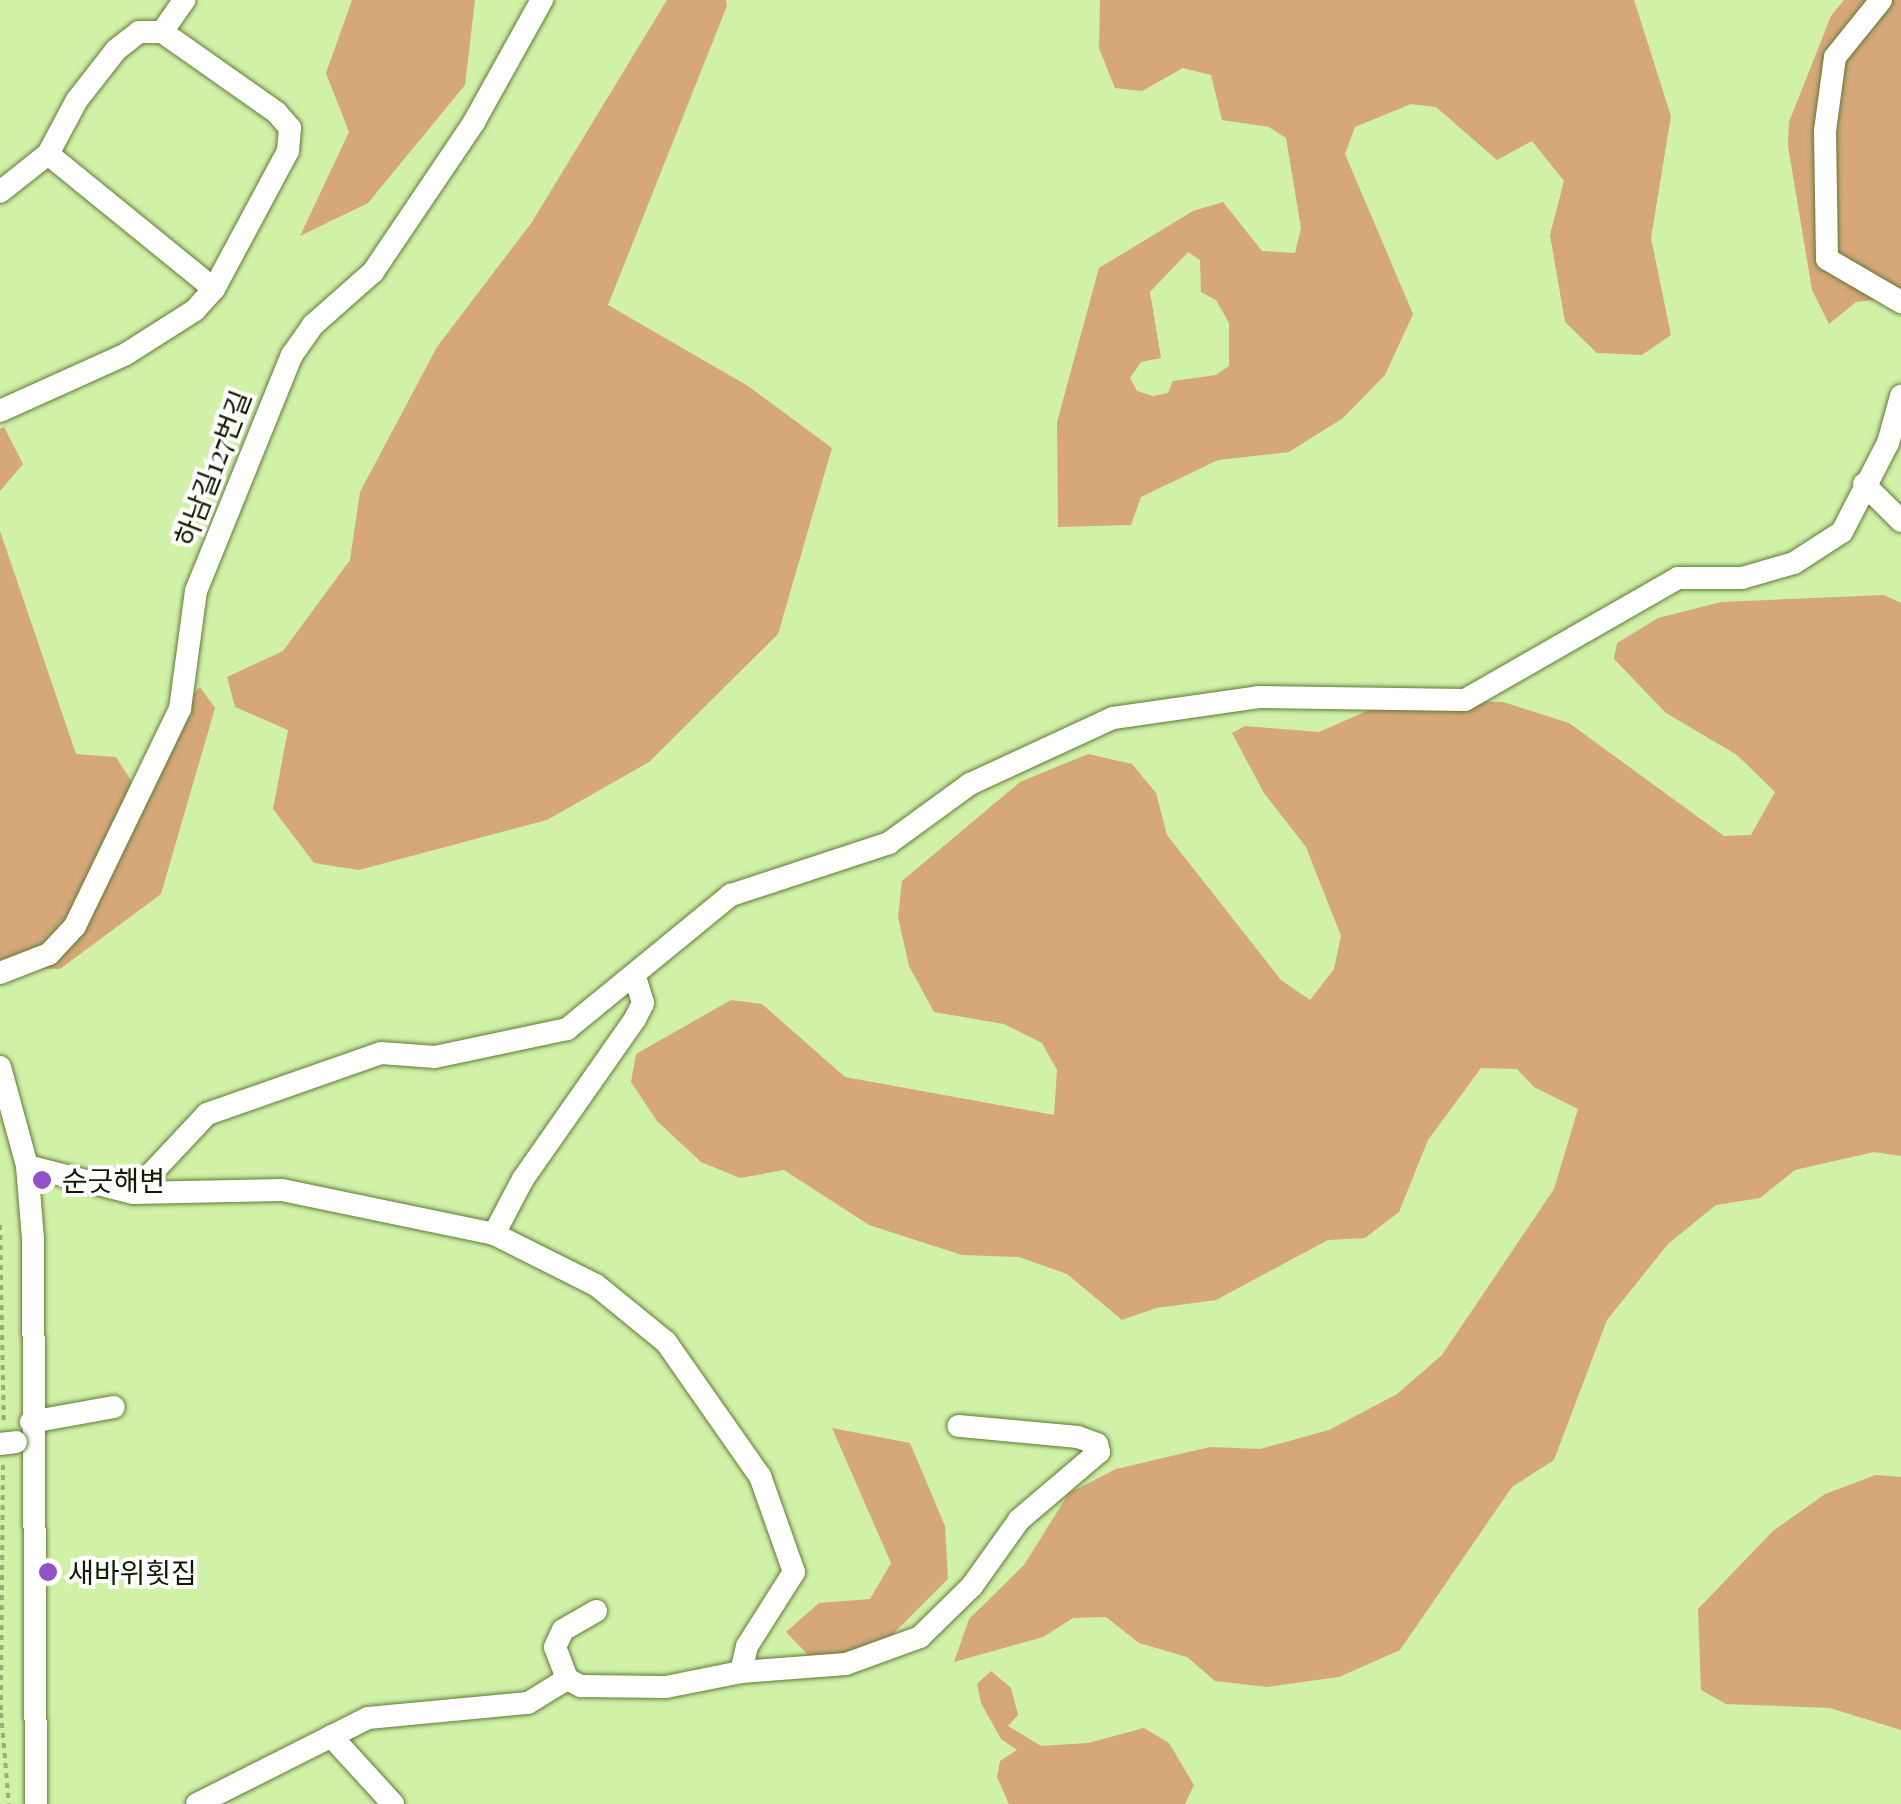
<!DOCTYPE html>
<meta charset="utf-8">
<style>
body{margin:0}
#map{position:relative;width:1901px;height:1804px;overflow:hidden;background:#d1f1a7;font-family:"Playfair Display","Noto Sans KR",serif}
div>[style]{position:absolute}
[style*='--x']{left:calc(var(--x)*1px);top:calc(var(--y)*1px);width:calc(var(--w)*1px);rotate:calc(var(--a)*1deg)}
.green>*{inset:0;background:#d5a779}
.path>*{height:4px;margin-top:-2px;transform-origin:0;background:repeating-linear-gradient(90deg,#96af74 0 5px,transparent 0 10px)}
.roads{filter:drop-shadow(0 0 2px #5f7a35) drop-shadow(0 0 2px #5f7a35)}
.minor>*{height:22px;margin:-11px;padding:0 11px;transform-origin:11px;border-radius:11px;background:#fff}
.bridges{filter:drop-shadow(0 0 2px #5f7a35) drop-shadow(0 0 2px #5f7a35)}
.minor-bridge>*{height:22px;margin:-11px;padding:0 11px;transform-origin:11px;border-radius:11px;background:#fff}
.dots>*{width:28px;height:28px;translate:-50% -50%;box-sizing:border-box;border:5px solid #fff;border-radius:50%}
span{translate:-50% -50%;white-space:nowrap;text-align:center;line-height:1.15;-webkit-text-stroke:8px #fff;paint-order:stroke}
.street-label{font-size:28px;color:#111b01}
.poi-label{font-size:28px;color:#111b01}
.left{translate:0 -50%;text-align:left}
</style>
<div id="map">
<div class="green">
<i style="clip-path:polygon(352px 0,475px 0,465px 85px,368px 203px,300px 236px,349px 132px,326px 73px)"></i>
<i style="clip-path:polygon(667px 0,726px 0,727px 6px,608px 305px,748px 386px,832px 448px,778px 634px,649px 762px,547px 820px,359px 870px,314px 863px,273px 809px,288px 730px,235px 707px,227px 677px,283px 651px,350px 560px,360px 492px,437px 347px,532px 222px)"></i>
<i style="clip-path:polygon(evenodd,1100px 0,1634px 0,1671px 116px,1651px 238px,1671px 335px,1642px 355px,1597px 353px,1565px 322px,1550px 235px,1564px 181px,1532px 141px,1497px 160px,1436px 107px,1411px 104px,1355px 127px,1345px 154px,1413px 314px,1385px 375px,1343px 418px,1289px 452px,1218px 460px,1141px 497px,1131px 525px,1058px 527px,1057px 422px,1099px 268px,1193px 211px,1223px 202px,1262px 251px,1295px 253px,1301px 228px,1286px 138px,1269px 127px,1222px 120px,1211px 75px,1183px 68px,1142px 91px,1115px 88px,1099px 48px,1100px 0,1188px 252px,1200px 260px,1201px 292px,1216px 300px,1229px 323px,1229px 366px,1216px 375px,1173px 381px,1168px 393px,1153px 396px,1137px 391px,1130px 378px,1141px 362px,1161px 358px,1150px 292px,1188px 252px)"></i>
<i style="clip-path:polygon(1844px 0,1901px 0,1901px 297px,1856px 302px,1829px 324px,1812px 290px,1788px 146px,1789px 122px,1831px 16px)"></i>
<i style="clip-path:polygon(4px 427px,23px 464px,0 491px,0 429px)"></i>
<i style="clip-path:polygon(0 531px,76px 754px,116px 757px,137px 790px,180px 709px,200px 687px,215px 708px,161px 894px,60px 969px,0 968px)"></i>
<i style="clip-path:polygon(1884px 595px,1901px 603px,1901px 1156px,1874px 1152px,1795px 1170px,1760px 1198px,1716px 1205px,1668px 1244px,1607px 1320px,1554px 1460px,1512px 1487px,1400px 1650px,1339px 1677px,1267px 1687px,1215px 1681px,1187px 1657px,1139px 1643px,1106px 1617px,1073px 1618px,1043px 1637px,954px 1662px,969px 1619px,1024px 1565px,1069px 1493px,1116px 1469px,1210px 1447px,1260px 1449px,1329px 1430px,1397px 1394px,1442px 1355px,1554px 1189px,1578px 1109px,1534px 1087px,1517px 1069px,1481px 1068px,1428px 1140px,1399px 1212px,1365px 1238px,1328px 1240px,1216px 1300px,1156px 1308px,1122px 1320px,1067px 1274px,1019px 1257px,962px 1255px,869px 1225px,784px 1170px,740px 1178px,701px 1162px,657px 1121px,631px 1082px,636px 1054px,731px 1000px,762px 1004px,845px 1077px,1054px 1115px,1057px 1070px,1042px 1043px,1004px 1024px,934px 1012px,909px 966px,898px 917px,902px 881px,1020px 782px,1088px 754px,1132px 764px,1156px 793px,1167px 835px,1281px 980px,1310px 1000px,1334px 969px,1341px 936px,1306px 847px,1264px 793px,1232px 733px,1245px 726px,1319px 732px,1394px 699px,1503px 702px,1569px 723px,1724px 836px,1751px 835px,1775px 792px,1737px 755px,1666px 713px,1614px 659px,1617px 643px,1658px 618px,1721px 602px)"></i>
<i style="clip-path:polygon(832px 1428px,910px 1443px,945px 1526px,948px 1579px,866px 1661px,816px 1663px,786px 1632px,819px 1603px,870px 1599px,891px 1563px)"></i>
<i style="clip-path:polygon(1876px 1475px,1901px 1477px,1901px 1730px,1830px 1708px,1726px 1704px,1701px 1690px,1698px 1609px,1773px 1531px,1825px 1494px)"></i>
<i style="clip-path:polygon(991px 1671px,1011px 1688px,1018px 1715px,1008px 1726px,1041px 1746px,1088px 1743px,1144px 1728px,1169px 1743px,1194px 1785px,1185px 1804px,1009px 1804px,997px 1777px,1000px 1761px,1017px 1750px,1001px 1739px,981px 1703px,977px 1684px)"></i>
</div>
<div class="path">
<i style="--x:0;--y:1225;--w:200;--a:88.9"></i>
<i style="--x:3;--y:1465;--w:248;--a:90.5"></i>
<i style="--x:1;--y:1713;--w:91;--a:85"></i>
</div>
<div class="roads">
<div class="minor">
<i style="--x:1881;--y:0;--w:73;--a:128.9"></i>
<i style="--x:1835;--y:57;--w:75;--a:97.7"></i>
<i style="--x:1825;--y:131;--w:128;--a:89.1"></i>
<i style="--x:1827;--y:259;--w:86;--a:30.2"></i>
<i style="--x:48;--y:154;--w:214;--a:39.1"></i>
<i style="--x:0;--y:192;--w:61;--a:-38.4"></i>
<i style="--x:48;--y:154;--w:61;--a:-61.8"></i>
<i style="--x:77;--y:100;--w:63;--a:-52"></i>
<i style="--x:116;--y:50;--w:29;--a:-38"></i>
<i style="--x:139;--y:32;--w:23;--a:0"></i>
<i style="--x:0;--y:411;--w:138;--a:-24.3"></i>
<i style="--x:126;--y:354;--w:82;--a:-32.5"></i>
<i style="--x:195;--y:310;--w:28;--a:-48"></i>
<i style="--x:214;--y:289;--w:157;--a:-61.8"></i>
<i style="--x:288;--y:151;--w:23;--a:-85"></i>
<i style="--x:290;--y:128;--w:21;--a:-131"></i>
<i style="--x:276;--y:112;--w:139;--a:-144.9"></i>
<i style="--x:162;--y:32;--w:39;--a:-55"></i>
<i style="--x:1864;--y:484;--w:52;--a:45"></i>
<i style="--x:0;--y:973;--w:53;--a:-21.2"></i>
<i style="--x:49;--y:954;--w:38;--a:-47"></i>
<i style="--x:75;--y:926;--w:241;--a:-64.2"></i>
<i style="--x:180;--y:709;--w:119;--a:-82.3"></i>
<i style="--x:196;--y:591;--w:255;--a:-67.9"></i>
<i style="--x:292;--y:355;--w:37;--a:-55"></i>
<i style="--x:313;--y:325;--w:80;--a:-41.5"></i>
<i style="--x:373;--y:272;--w:181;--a:-56"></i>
<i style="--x:474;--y:122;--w:140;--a:-60.9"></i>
<i style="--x:0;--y:1067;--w:103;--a:74.7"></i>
<i style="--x:27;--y:1166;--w:73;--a:85.3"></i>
<i style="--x:33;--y:1239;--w:565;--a:89.7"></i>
<i style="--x:27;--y:1166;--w:109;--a:14.3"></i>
<i style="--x:133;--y:1193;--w:108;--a:-46.9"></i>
<i style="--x:207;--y:1114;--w:184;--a:-19.3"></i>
<i style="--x:381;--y:1053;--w:54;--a:4.2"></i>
<i style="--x:435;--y:1057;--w:135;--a:-12"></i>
<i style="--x:567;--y:1029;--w:212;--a:-39.3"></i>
<i style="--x:731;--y:895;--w:166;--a:-18.2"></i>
<i style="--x:889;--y:843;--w:100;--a:-36.1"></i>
<i style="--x:970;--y:784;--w:157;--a:-24.8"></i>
<i style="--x:1113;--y:718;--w:147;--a:-8.2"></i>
<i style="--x:1258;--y:697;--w:207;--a:0.8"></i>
<i style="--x:1465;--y:700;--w:245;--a:-29.8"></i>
<i style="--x:1678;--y:578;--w:64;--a:0"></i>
<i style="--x:1742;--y:578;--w:54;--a:-16.1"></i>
<i style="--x:1794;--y:563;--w:57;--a:-32.9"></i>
<i style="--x:1842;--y:532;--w:100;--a:-62.7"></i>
<i style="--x:1888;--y:443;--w:49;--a:-74.5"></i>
<i style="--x:133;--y:1193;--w:149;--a:-1.2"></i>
<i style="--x:282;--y:1190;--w:217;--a:11.7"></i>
<i style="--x:494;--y:1234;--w:62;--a:-62.2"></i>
<i style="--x:523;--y:1179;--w:195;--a:-55"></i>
<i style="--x:635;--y:1019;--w:18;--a:-63"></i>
<i style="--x:643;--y:1003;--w:28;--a:-107"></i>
<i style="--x:494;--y:1234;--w:114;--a:26.6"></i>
<i style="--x:596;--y:1285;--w:90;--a:39.2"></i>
<i style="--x:666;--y:1342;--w:164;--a:55"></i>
<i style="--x:760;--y:1476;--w:102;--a:70.5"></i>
<i style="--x:794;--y:1572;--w:88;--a:122.4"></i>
<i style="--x:747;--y:1646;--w:27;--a:103"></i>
<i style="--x:31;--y:1422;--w:84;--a:-10.2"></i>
<i style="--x:596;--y:1611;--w:38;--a:150"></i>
<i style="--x:563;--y:1630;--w:19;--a:115"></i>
<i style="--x:555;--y:1647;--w:34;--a:69"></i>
<i style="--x:567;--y:1679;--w:16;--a:27"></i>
<i style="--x:581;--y:1686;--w:85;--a:0.7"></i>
<i style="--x:666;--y:1687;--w:76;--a:-11.3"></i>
<i style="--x:741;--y:1672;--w:105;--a:-4.4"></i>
<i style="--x:846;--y:1664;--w:79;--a:-20"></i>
<i style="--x:920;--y:1637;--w:73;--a:-44.4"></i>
<i style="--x:972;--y:1586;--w:81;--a:-54.5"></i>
<i style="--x:1019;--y:1520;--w:105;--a:-40.4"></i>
<i style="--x:1099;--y:1452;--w:8;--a:-104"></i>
<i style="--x:1097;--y:1444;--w:20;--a:-160"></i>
<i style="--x:1078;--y:1437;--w:120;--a:-174.7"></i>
<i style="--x:331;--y:1736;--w:92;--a:47.6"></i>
<i style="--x:197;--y:1804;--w:191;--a:-26.7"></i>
<i style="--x:368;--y:1718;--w:161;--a:-5.4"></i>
<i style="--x:528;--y:1703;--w:46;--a:-31.6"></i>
</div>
</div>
<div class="bridges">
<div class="minor-bridge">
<i style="--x:0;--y:1444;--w:16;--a:-7"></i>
</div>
</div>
<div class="dots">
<i style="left:42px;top:1180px;background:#9251c6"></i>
<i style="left:48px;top:1572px;background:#9251c6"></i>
</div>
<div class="street-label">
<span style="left:212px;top:468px;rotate:-69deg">하남길127번길</span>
</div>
<div class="poi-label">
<span class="left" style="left:62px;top:1180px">순긋해변</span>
<span class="left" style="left:68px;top:1572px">새바위횟집</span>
</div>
</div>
